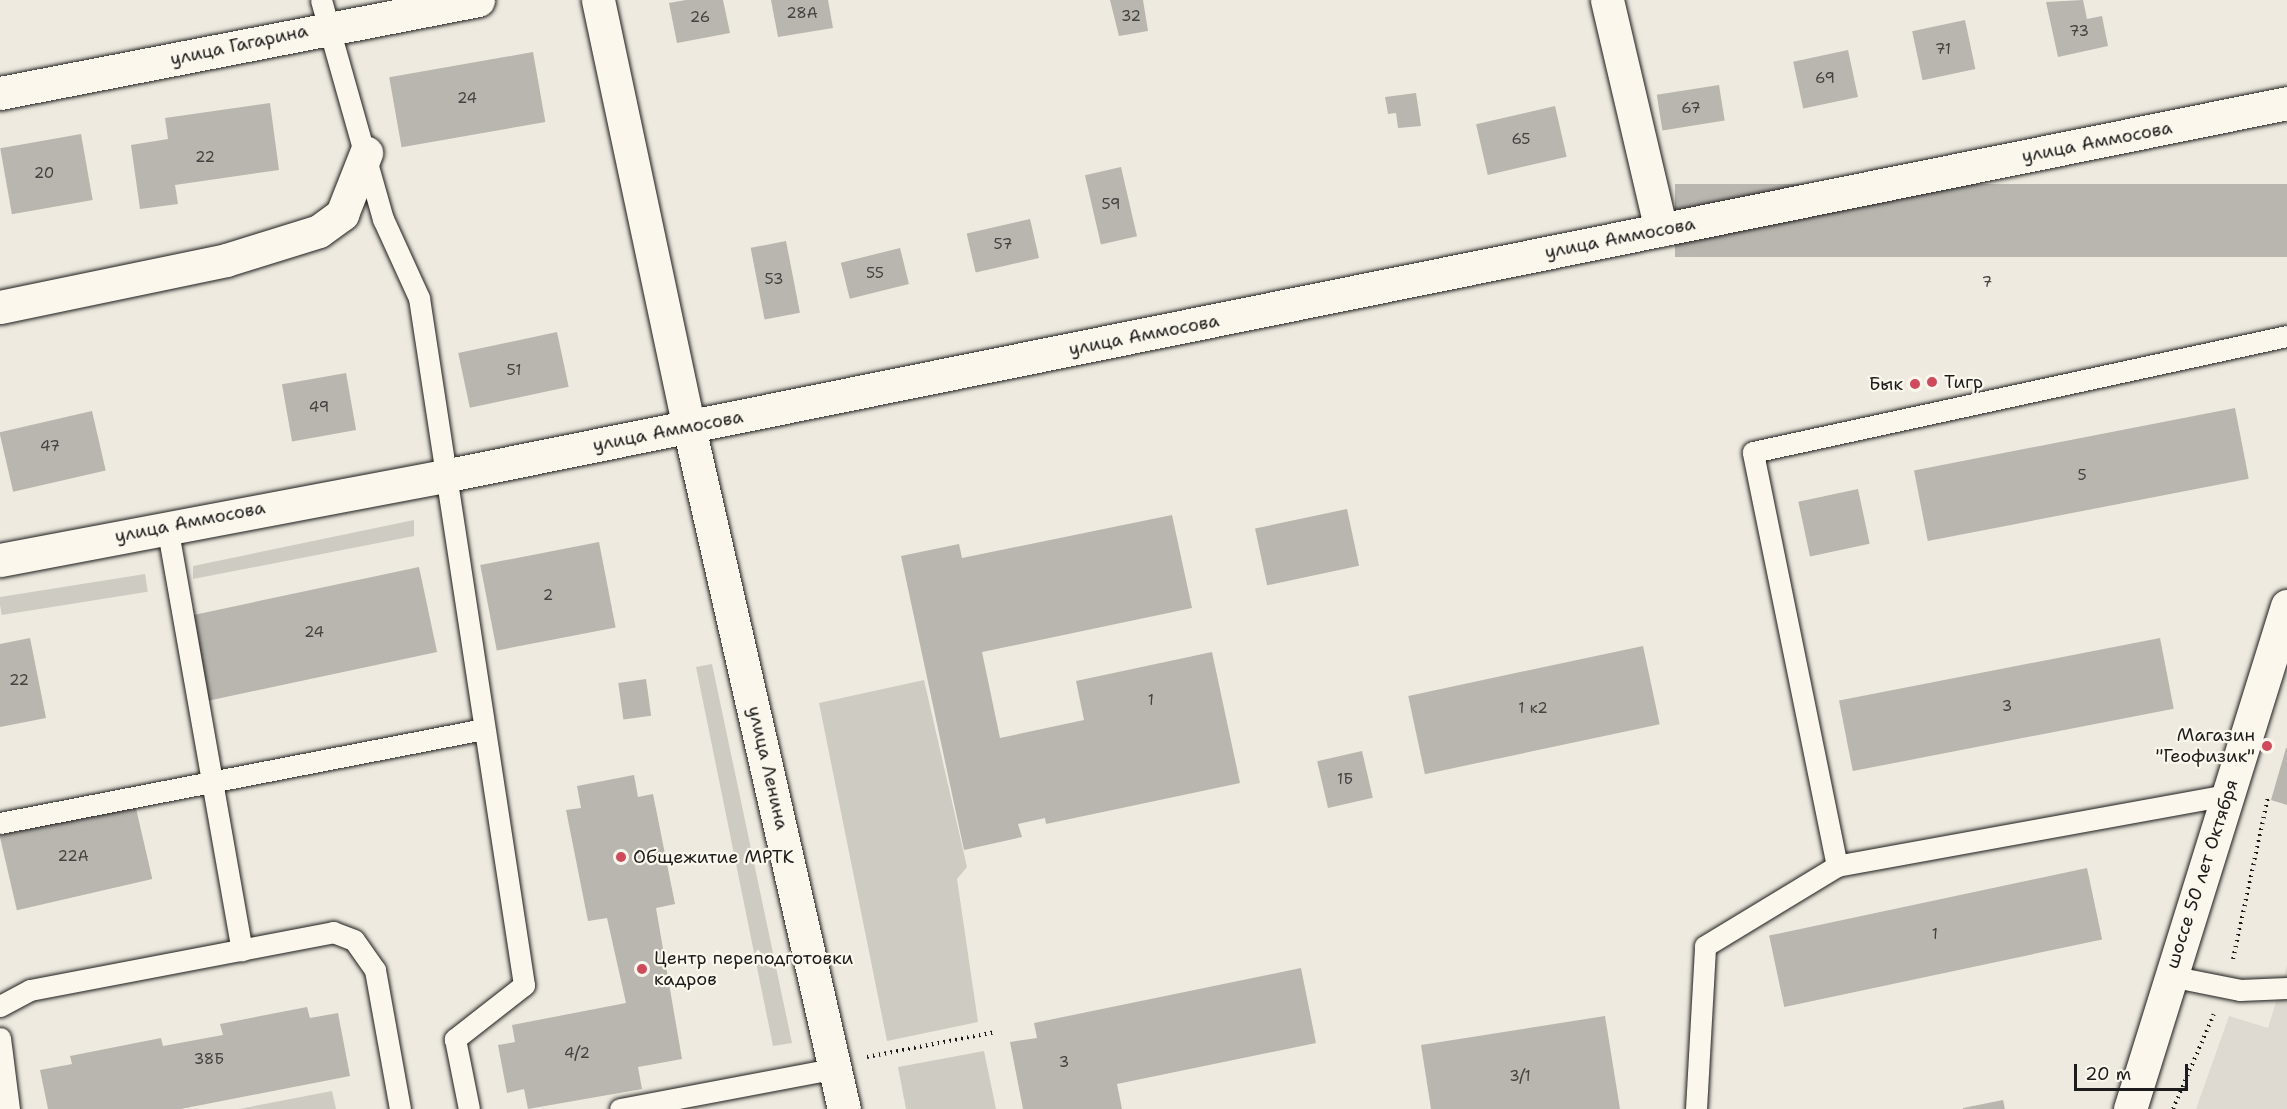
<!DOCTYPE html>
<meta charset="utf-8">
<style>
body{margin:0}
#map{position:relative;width:2287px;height:1109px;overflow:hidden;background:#eeeadf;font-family:"Shantell Sans",sans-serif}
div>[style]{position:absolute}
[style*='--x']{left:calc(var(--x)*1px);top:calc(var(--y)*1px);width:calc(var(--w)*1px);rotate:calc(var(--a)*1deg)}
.built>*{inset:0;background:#dedad1}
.green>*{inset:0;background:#ceccc2;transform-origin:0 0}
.building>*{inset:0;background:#b9b6af;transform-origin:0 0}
.path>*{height:4px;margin-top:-2px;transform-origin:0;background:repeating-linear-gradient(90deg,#1c1c1c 0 1.5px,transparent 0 6px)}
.roads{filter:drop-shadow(0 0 2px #1c1c1c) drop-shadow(0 0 2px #1c1c1c)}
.service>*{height:21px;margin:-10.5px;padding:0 10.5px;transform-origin:10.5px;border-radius:10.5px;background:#fbf7ec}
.minor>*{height:33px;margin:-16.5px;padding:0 16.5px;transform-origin:16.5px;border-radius:16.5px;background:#fbf7ec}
.secondary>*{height:33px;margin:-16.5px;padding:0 16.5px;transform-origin:16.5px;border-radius:16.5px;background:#fbf7ec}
.dots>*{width:16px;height:16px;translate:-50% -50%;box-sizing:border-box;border:3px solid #fbf7ec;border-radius:50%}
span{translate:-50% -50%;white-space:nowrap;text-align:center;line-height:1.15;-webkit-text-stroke:4.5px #fbf7ec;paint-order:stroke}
.number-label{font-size:15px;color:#434241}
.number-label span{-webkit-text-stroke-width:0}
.street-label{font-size:18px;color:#1c1c1c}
.poi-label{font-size:18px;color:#1c1c1c}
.left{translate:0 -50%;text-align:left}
.right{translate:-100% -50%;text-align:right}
.scale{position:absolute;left:2074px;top:1064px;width:114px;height:27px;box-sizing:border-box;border:3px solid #1c1c1c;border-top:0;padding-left:8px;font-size:18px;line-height:21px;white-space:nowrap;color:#1c1c1c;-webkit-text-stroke:4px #fbf7ec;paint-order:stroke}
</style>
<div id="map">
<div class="built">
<i style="clip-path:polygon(2287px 966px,2287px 1109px,2196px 1109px,2229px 1016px,2268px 1028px)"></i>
</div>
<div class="green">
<i style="clip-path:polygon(414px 520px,414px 536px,193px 579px,193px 566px)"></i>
<i style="left:145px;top:574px;width:18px;height:148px;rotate:81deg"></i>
<i style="clip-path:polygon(712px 664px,792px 1043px,773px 1046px,696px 667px)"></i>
<i style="clip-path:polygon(924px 680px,967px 867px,957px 879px,978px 1022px,887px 1041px,819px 703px)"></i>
<i style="clip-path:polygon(984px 1051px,996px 1109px,906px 1109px,898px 1067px)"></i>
<i style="clip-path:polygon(332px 1091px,336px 1109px,239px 1109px)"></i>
</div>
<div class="building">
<i style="clip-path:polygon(686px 0,723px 0,730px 33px,677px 43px,669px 3px)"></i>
<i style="clip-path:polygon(771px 0,828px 0,833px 28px,778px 37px)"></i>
<i style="clip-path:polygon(1110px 0,1143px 0,1148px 31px,1119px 36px)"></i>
<i style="clip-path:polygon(2083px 0,2087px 19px,2102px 16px,2108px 46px,2058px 57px,2046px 2px)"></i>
<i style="left:1965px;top:20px;width:50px;height:54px;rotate:78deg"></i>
<i style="left:1848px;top:50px;width:48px;height:56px;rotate:78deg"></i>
<i style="left:533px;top:52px;width:71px;height:146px;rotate:80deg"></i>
<i style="left:1719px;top:85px;width:36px;height:63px;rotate:81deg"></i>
<i style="clip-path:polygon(1416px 93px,1421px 126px,1398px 128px,1396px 113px,1388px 114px,1385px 97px)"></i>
<i style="clip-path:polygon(270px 103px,279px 170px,175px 185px,178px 204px,140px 209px,131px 145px,168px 139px,165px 118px)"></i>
<i style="left:1555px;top:106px;width:52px;height:81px;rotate:77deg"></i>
<i style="left:81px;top:134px;width:67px;height:82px;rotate:80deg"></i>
<i style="left:1121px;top:167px;width:71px;height:37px;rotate:77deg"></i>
<i style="left:2287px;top:184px;width:73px;height:612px;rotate:90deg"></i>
<i style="left:1030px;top:219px;width:40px;height:65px;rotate:77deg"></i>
<i style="left:786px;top:241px;width:73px;height:36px;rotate:79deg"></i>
<i style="left:900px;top:248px;width:37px;height:61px;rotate:76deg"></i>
<i style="left:557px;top:332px;width:56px;height:101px;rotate:78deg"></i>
<i style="left:346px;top:373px;width:58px;height:65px;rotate:80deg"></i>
<i style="left:2235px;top:408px;width:72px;height:327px;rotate:79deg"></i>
<i style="left:92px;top:411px;width:61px;height:95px;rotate:77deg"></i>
<i style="left:1858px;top:489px;width:56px;height:61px;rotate:78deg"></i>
<i style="left:1347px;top:509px;width:58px;height:94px;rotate:78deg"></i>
<i style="clip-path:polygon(1172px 515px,1192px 608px,982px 652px,1000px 738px,1084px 720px,1076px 681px,1212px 652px,1240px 783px,1046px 824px,1045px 818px,1018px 824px,1022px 837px,964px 850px,901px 556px,959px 544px,962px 558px)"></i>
<i style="left:599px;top:542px;width:87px;height:121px;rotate:79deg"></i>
<i style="left:419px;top:567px;width:87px;height:234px;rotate:78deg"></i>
<i style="clip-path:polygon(30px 638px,46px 718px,0 727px,0 644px)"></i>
<i style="left:2160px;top:638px;width:72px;height:327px;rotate:79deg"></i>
<i style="left:1643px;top:646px;width:80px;height:240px;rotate:78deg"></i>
<i style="left:646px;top:679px;width:37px;height:28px;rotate:82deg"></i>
<i style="clip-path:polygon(2286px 748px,2287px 748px,2287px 805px,2271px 800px)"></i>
<i style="left:1362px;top:751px;width:48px;height:46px;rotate:77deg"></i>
<i style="clip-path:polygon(634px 775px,638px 797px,653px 794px,675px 904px,656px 908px,682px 1059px,638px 1067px,642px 1089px,528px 1109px,524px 1089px,507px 1093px,498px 1045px,515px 1042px,512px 1025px,626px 1003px,607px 918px,588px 921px,566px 810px,581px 808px,577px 786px)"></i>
<i style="left:135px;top:804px;width:77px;height:139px;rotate:77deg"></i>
<i style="left:2087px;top:868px;width:73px;height:325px;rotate:78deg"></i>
<i style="clip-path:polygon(1301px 968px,1316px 1043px,1117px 1084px,1122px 1109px,1023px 1109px,1010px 1042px,1037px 1038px,1034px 1023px)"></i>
<i style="clip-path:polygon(307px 1007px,310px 1018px,338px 1013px,350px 1076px,181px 1109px,48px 1109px,40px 1070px,72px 1064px,70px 1056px,161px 1038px,163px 1046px,223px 1035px,220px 1024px)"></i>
<i style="clip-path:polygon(1605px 1016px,1620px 1109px,1431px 1109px,1421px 1045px)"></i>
<i style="clip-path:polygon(2003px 1100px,2005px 1109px,1963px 1109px,1963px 1108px)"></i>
</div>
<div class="path">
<i style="--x:2233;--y:959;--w:166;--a:-77.8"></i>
<i style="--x:867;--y:1057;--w:131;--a:-11"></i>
<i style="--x:2173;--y:1109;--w:103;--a:-66.7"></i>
</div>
<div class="roads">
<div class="service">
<i style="--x:321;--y:0;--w:228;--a:74.2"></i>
<i style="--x:383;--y:219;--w:87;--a:65.5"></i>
<i style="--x:419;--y:298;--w:695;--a:81.31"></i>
<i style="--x:524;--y:985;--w:88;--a:142"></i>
<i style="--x:455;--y:1039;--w:71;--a:78.7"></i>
<i style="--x:167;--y:526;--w:431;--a:80"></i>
<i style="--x:2227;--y:795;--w:396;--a:169.7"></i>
<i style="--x:1837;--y:866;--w:422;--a:-101.5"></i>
<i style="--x:1753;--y:452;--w:546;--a:-12.26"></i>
<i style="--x:0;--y:823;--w:493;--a:-11"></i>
<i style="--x:2170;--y:976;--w:71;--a:11.3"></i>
<i style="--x:2240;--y:990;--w:47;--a:-2.4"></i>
<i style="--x:0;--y:1006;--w:34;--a:-28"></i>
<i style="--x:30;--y:990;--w:309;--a:-10.8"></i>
<i style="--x:333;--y:932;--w:22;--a:21"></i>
<i style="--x:354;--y:940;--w:37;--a:55"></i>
<i style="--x:375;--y:970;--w:141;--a:79.8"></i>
<i style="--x:0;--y:1038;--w:72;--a:82.8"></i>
<i style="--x:620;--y:1109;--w:220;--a:-10.7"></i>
<i style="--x:1696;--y:1109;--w:163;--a:-86.8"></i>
<i style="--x:1705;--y:946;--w:154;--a:-31.2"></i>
</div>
<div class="minor">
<i style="--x:598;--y:0;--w:437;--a:78"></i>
<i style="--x:1607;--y:0;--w:236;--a:76.8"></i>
<i style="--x:0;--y:93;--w:487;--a:-11"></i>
<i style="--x:0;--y:307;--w:231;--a:-11.7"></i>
<i style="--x:226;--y:260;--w:97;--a:-17.3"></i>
<i style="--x:319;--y:231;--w:29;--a:-36"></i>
<i style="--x:342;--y:214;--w:66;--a:-68.5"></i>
</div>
<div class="secondary">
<i style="--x:689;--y:427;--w:699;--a:77.2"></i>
<i style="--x:0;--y:560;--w:452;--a:-10.7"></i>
<i style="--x:444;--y:476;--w:1880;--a:-11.44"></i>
<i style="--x:2130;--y:1109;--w:527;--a:-72.67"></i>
</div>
</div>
<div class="dots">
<i style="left:1932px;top:382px;background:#d1495b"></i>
<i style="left:1915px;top:384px;background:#d1495b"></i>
<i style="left:2267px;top:746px;background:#d1495b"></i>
<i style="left:621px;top:857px;background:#d1495b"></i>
<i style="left:642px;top:969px;background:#d1495b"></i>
</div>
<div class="number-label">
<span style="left:802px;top:14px">28А</span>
<span style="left:1131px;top:17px">32</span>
<span style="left:700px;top:18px">26</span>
<span style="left:2079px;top:32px">73</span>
<span style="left:1943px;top:50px">71</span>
<span style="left:1825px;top:79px">69</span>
<span style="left:467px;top:99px">24</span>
<span style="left:1691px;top:109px">67</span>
<span style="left:1521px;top:140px">65</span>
<span style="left:205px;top:158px">22</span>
<span style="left:44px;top:174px">20</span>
<span style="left:1111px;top:205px">59</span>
<span style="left:1003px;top:245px">57</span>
<span style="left:875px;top:274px">55</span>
<span style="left:774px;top:280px">53</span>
<span style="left:1987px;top:283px">7</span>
<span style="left:514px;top:371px">51</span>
<span style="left:319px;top:408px">49</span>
<span style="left:50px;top:447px">47</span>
<span style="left:2082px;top:476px">5</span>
<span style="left:548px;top:596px">2</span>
<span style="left:314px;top:633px">24</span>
<span style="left:19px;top:681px">22</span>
<span style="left:1151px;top:701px">1</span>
<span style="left:2007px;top:707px">3</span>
<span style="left:1533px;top:709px">1 к2</span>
<span style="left:1345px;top:780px">1Б</span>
<span style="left:73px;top:857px">22А</span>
<span style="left:1935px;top:935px">1</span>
<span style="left:577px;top:1054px">4/2</span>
<span style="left:209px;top:1060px">38Б</span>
<span style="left:1064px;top:1063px">3</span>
<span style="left:1520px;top:1077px">3/1</span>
</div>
<div class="street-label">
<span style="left:239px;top:45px;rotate:-12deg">улица Гагарина</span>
<span style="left:2097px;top:142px;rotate:-11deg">улица Аммосова</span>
<span style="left:1620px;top:238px;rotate:-11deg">улица Аммосова</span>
<span style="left:1144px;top:335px;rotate:-11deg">улица Аммосова</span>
<span style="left:668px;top:431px;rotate:-11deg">улица Аммосова</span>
<span style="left:190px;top:522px;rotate:-11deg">улица Аммосова</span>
<span style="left:768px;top:768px;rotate:77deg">улица Ленина</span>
<span style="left:2202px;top:874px;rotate:-72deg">шоссе 50 лет Октября</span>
</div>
<div class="poi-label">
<span class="left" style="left:1944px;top:382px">Тигр</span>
<span class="right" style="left:1903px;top:384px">Бык</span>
<span class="right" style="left:2255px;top:746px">Магазин<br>"Геофизик"</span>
<span class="left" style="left:633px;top:857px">Общежитие МРТК</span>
<span class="left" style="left:654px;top:969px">Центр переподготовки<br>кадров</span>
</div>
<div class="scale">20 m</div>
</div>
